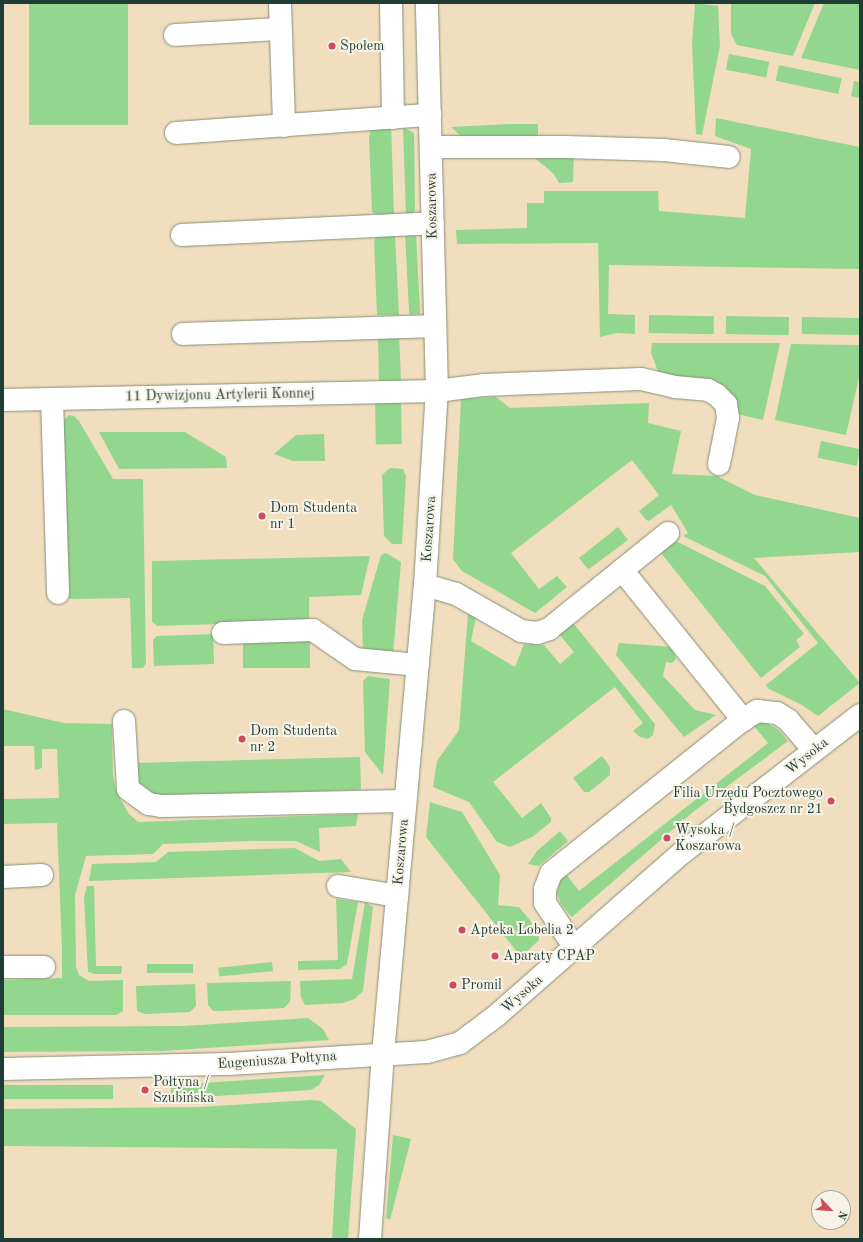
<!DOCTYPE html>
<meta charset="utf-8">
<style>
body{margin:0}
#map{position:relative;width:863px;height:1242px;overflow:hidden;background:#f0debe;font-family:"Old Standard TT",serif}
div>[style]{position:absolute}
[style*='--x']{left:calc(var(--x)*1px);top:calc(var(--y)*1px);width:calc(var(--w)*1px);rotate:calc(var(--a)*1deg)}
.green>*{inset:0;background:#93d78f;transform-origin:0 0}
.roads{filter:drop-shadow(0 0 1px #888e79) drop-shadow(0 0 1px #888e79)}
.minor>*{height:22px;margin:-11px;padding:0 11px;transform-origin:11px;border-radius:11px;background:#fff}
.dots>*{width:11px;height:11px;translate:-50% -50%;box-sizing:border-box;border:2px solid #f7f3e8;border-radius:50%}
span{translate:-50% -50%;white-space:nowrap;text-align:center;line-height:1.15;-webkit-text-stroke:4px #f7f3e8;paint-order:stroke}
.poi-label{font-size:14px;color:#1f3d34}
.left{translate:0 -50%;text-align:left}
.right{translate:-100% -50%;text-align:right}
.street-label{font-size:14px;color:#1f3d34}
.frame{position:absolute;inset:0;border:4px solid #1f3d34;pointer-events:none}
.north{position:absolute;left:811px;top:1190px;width:40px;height:40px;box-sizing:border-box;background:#f7f3e8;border:1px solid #a1aaa0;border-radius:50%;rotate:115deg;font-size:11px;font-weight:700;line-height:16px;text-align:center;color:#1f3d34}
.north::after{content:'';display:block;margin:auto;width:14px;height:18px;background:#d1495b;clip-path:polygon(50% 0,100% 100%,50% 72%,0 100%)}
</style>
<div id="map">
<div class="green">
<i style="left:29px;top:3px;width:99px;height:122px"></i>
<i style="clip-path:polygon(695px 3px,718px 6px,720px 46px,702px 135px,696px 134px,692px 44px)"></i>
<i style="clip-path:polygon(731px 3px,815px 3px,793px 56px,737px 45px,731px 34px)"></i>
<i style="clip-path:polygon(824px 3px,860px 3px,860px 70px,801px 58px)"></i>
<i style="left:729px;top:54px;width:41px;height:16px;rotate:11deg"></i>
<i style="left:779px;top:65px;width:64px;height:16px;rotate:12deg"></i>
<i style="clip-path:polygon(854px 81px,860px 82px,860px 98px,851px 96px)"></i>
<i style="clip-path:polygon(716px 118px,860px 147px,860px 269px,609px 265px,608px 314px,635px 315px,635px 334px,616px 333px,600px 337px,598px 243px,457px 244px,456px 230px,527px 228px,527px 203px,544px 203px,544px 191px,658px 191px,659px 211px,745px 218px,751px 149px,715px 136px)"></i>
<i style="clip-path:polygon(391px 123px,394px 214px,380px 216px,372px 212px,369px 136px,372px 128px)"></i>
<i style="clip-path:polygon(512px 124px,538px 124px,538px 139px,463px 138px,451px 127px)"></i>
<i style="clip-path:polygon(403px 127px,414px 133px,415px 210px,412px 214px,406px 215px)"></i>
<i style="clip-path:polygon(530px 154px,574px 155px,573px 182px,559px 183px,554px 174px)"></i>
<i style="left:416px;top:234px;width:80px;height:11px;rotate:87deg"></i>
<i style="clip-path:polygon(395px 235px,399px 315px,377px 315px,374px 241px,377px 236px)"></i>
<i style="left:649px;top:315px;width:65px;height:18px;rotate:1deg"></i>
<i style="left:726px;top:316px;width:63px;height:18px;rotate:1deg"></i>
<i style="left:802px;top:317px;width:58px;height:17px;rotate:1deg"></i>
<i style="clip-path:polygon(399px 331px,401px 382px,379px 383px,378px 337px)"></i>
<i style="clip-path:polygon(652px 343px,780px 343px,763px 420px,737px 414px,659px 374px,651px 353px)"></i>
<i style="clip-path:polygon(791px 344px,860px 345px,860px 373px,846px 435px,775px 420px)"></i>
<i style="left:401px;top:397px;width:47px;height:26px;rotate:89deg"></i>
<i style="clip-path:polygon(496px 397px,510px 408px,649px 403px,648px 423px,681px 431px,672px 474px,717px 476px,755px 495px,860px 518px,860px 552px,754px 558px,860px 683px,818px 716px,802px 705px,769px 689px,766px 685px,818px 643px,765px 576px,683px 536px,688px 533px,671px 505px,649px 521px,646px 520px,639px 511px,659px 495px,632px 460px,511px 553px,539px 589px,557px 576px,567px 587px,535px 613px,462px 571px,453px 559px,461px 399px)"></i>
<i style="clip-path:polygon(69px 415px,74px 416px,79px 421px,113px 479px,143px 479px,146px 663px,143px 668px,132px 668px,130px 598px,70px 599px,66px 594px,61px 423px)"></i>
<i style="clip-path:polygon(99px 432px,185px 432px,226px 457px,227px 468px,119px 469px)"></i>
<i style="clip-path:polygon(324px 434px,325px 461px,293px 461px,274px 454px,296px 435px)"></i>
<i style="left:821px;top:441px;width:40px;height:17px;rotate:12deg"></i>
<i style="clip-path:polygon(390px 468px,403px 469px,406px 476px,402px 544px,392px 544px,384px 536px,382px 475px)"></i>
<i style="clip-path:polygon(618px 527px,628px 540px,589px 569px,586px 567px,579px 558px)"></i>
<i style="clip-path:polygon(676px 541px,765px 586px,804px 634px,796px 640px,800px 647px,761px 678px,661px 553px)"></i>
<i style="clip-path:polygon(386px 553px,401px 562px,393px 655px,363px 652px,362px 620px,381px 555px)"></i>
<i style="clip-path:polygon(370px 556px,361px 595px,309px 597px,309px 621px,157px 626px,152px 622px,152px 561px)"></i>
<i style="clip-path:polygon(468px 614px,476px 617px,471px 641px,515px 667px,524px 644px,544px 645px,560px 664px,574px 652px,559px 634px,573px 623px,655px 724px,653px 735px,648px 739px,640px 737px,633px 731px,643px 723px,615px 687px,493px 782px,522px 818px,541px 803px,551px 818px,551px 822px,532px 837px,510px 847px,497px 842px,469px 802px,433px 787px,437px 761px,459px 730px)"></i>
<i style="clip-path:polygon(213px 634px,214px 664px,154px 666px,153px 640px,157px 636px)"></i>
<i style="left:310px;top:639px;width:29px;height:67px;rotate:90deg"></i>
<i style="clip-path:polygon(619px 643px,673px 647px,676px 659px,672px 663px,666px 662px,663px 676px,695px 710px,716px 715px,684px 737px,616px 655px)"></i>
<i style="clip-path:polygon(368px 676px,390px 679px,383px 775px,365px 752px,363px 681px)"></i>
<i style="clip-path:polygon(3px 709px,64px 723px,112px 724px,113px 776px,117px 793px,129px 814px,138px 822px,358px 814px,356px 826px,319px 828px,320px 852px,296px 841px,252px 841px,163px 844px,153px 854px,86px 856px,75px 895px,76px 967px,79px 975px,89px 981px,123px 980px,123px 1011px,116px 1015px,3px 1015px,3px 980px,62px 978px,62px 949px,57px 823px,3px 824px,3px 799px,59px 798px,57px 749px,42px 749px,42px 768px,35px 770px,34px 746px,3px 746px)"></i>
<i style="clip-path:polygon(765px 722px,779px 730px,788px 741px,693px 812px,572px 917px,569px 914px,561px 904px,557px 893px,560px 882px,566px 874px,579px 891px,768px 743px,754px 726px)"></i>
<i style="clip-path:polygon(602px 756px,610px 767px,610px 775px,589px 792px,584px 792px,573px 778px)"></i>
<i style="clip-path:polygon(360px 757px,361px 789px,357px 790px,159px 796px,137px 785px,133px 763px)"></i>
<i style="clip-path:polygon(430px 802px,462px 812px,500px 875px,498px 905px,519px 907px,538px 930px,539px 940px,521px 957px,426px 837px)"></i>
<i style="clip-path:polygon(560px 831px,568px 841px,539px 866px,528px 864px,537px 851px)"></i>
<i style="clip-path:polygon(295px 848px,319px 861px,341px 859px,351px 872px,89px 881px,92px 864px,156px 862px,168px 852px)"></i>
<i style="clip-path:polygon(87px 886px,94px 886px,96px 966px,122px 966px,121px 974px,94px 974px,88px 972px,84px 898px)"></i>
<i style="clip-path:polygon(336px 899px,358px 902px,347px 964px,340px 969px,298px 970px,298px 961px,338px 960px)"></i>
<i style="clip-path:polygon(365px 902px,373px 907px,363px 991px,355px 999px,343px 1003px,305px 1005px,301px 997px,300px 981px,352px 979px)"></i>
<i style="left:272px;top:962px;width:9px;height:54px;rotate:84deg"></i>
<i style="left:193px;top:964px;width:9px;height:46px;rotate:90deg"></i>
<i style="clip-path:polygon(291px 981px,290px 1002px,284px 1008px,220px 1011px,213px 1011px,208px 1005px,207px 983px)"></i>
<i style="clip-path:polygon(195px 984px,196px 1006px,190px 1012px,145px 1014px,137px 1011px,136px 986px)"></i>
<i style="clip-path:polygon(308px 1018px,323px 1029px,329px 1040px,162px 1051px,3px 1052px,3px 1027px,184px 1026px)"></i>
<i style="clip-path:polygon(325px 1075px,319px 1085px,311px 1090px,171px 1099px,171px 1085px)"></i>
<i style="left:3px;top:1085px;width:110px;height:14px"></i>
<i style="clip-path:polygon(311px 1100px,321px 1101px,356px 1129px,348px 1239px,332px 1239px,337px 1149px,3px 1146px,3px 1109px,200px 1107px)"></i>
<i style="clip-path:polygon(393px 1135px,411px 1139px,390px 1220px,386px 1218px)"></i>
</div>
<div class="roads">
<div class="minor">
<i style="--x:280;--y:3;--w:123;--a:88.1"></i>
<i style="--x:391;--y:3;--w:115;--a:89"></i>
<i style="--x:175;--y:35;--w:105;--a:-3.3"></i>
<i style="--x:176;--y:133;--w:255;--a:-4.1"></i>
<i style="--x:431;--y:147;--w:134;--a:0"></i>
<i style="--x:565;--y:147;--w:99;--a:1.7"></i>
<i style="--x:664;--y:150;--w:65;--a:6.1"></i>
<i style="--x:182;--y:235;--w:251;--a:-2.7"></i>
<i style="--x:183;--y:334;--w:252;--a:-1.8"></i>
<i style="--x:52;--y:399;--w:194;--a:88.2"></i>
<i style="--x:3;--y:400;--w:434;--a:-1.2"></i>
<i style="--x:437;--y:391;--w:46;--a:-7.4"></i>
<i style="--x:483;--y:385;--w:158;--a:-2.2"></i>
<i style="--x:641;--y:379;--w:35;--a:13"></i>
<i style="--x:675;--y:387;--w:33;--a:5"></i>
<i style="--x:708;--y:390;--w:10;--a:29"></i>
<i style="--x:717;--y:395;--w:13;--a:45"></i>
<i style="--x:726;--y:404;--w:14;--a:82"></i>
<i style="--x:728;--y:418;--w:47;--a:101.1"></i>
<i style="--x:622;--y:570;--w:193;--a:51.1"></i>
<i style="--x:425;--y:585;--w:32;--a:16"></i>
<i style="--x:456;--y:594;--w:75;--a:29.6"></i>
<i style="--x:521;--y:631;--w:16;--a:7"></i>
<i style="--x:537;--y:633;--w:13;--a:-18"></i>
<i style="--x:549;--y:629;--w:153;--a:-38.9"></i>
<i style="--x:223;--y:633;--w:90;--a:-1.9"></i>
<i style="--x:313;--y:630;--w:51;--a:34.6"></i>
<i style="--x:355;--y:659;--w:63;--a:5.4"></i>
<i style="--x:124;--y:721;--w:68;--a:86.6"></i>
<i style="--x:128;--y:789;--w:26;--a:36"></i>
<i style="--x:149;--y:804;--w:13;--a:9"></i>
<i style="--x:162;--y:806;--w:243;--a:-1.2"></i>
<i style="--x:3;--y:877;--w:39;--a:-3"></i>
<i style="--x:338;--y:886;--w:60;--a:9.6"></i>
<i style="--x:575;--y:948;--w:54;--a:-123.7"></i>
<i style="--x:545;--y:903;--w:14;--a:-90"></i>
<i style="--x:545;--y:889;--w:17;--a:-69"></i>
<i style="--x:551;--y:873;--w:246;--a:-38.6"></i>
<i style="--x:743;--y:720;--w:17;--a:-33"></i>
<i style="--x:757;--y:711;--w:20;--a:6"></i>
<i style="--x:777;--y:713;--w:13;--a:32"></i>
<i style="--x:788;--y:720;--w:40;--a:49"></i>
<i style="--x:3;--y:967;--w:41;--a:0"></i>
<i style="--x:3;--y:1069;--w:226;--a:-1.3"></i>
<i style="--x:229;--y:1064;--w:198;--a:-3.5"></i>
<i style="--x:427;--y:1052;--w:34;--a:-15"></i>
<i style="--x:460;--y:1043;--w:45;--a:-36.9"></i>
<i style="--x:496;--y:1016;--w:249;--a:-41.3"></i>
<i style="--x:683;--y:852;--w:224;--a:-37.7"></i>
<i style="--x:370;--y:1239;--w:185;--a:-86"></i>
<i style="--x:383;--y:1054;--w:471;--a:-84.9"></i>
<i style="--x:425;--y:585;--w:194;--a:-86.5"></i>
<i style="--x:437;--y:391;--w:388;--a:-91.5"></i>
</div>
</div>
<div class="dots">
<i style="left:332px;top:46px;background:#d1495b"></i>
<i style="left:262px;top:516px;background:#d1495b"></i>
<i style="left:242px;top:739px;background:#d1495b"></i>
<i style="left:831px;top:801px;background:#d1495b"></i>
<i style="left:667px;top:838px;background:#d1495b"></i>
<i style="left:462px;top:930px;background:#d1495b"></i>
<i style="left:495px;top:956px;background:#d1495b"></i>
<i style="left:453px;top:985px;background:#d1495b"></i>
<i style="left:145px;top:1090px;background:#d1495b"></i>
</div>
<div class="poi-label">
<span class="left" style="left:340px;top:46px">Społem</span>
<span class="left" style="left:270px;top:516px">Dom Studenta<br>nr 1</span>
<span class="left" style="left:250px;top:739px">Dom Studenta<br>nr 2</span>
<span class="right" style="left:823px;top:801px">Filia Urzędu Pocztowego<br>Bydgoszcz nr 21</span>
<span class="left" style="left:675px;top:838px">Wysoka /<br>Koszarowa</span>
<span class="left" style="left:470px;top:930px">Apteka Lobelia 2</span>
<span class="left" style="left:503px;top:956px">Aparaty CPAP</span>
<span class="left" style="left:461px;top:985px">Promil</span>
<span class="left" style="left:153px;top:1090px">Połtyna /<br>Szubińska</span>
</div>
<div class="street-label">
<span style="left:432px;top:206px;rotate:-91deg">Koszarowa</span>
<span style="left:220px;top:395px;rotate:-1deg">11 Dywizjonu Artylerii Konnej</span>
<span style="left:429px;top:529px;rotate:-86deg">Koszarowa</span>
<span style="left:807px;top:756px;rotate:-38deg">Wysoka</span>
<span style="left:401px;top:852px;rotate:-85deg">Koszarowa</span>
<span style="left:522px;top:994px;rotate:-41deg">Wysoka</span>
<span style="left:277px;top:1060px;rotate:-4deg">Eugeniusza Połtyna</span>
</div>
<div class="frame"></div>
<div class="north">N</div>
</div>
